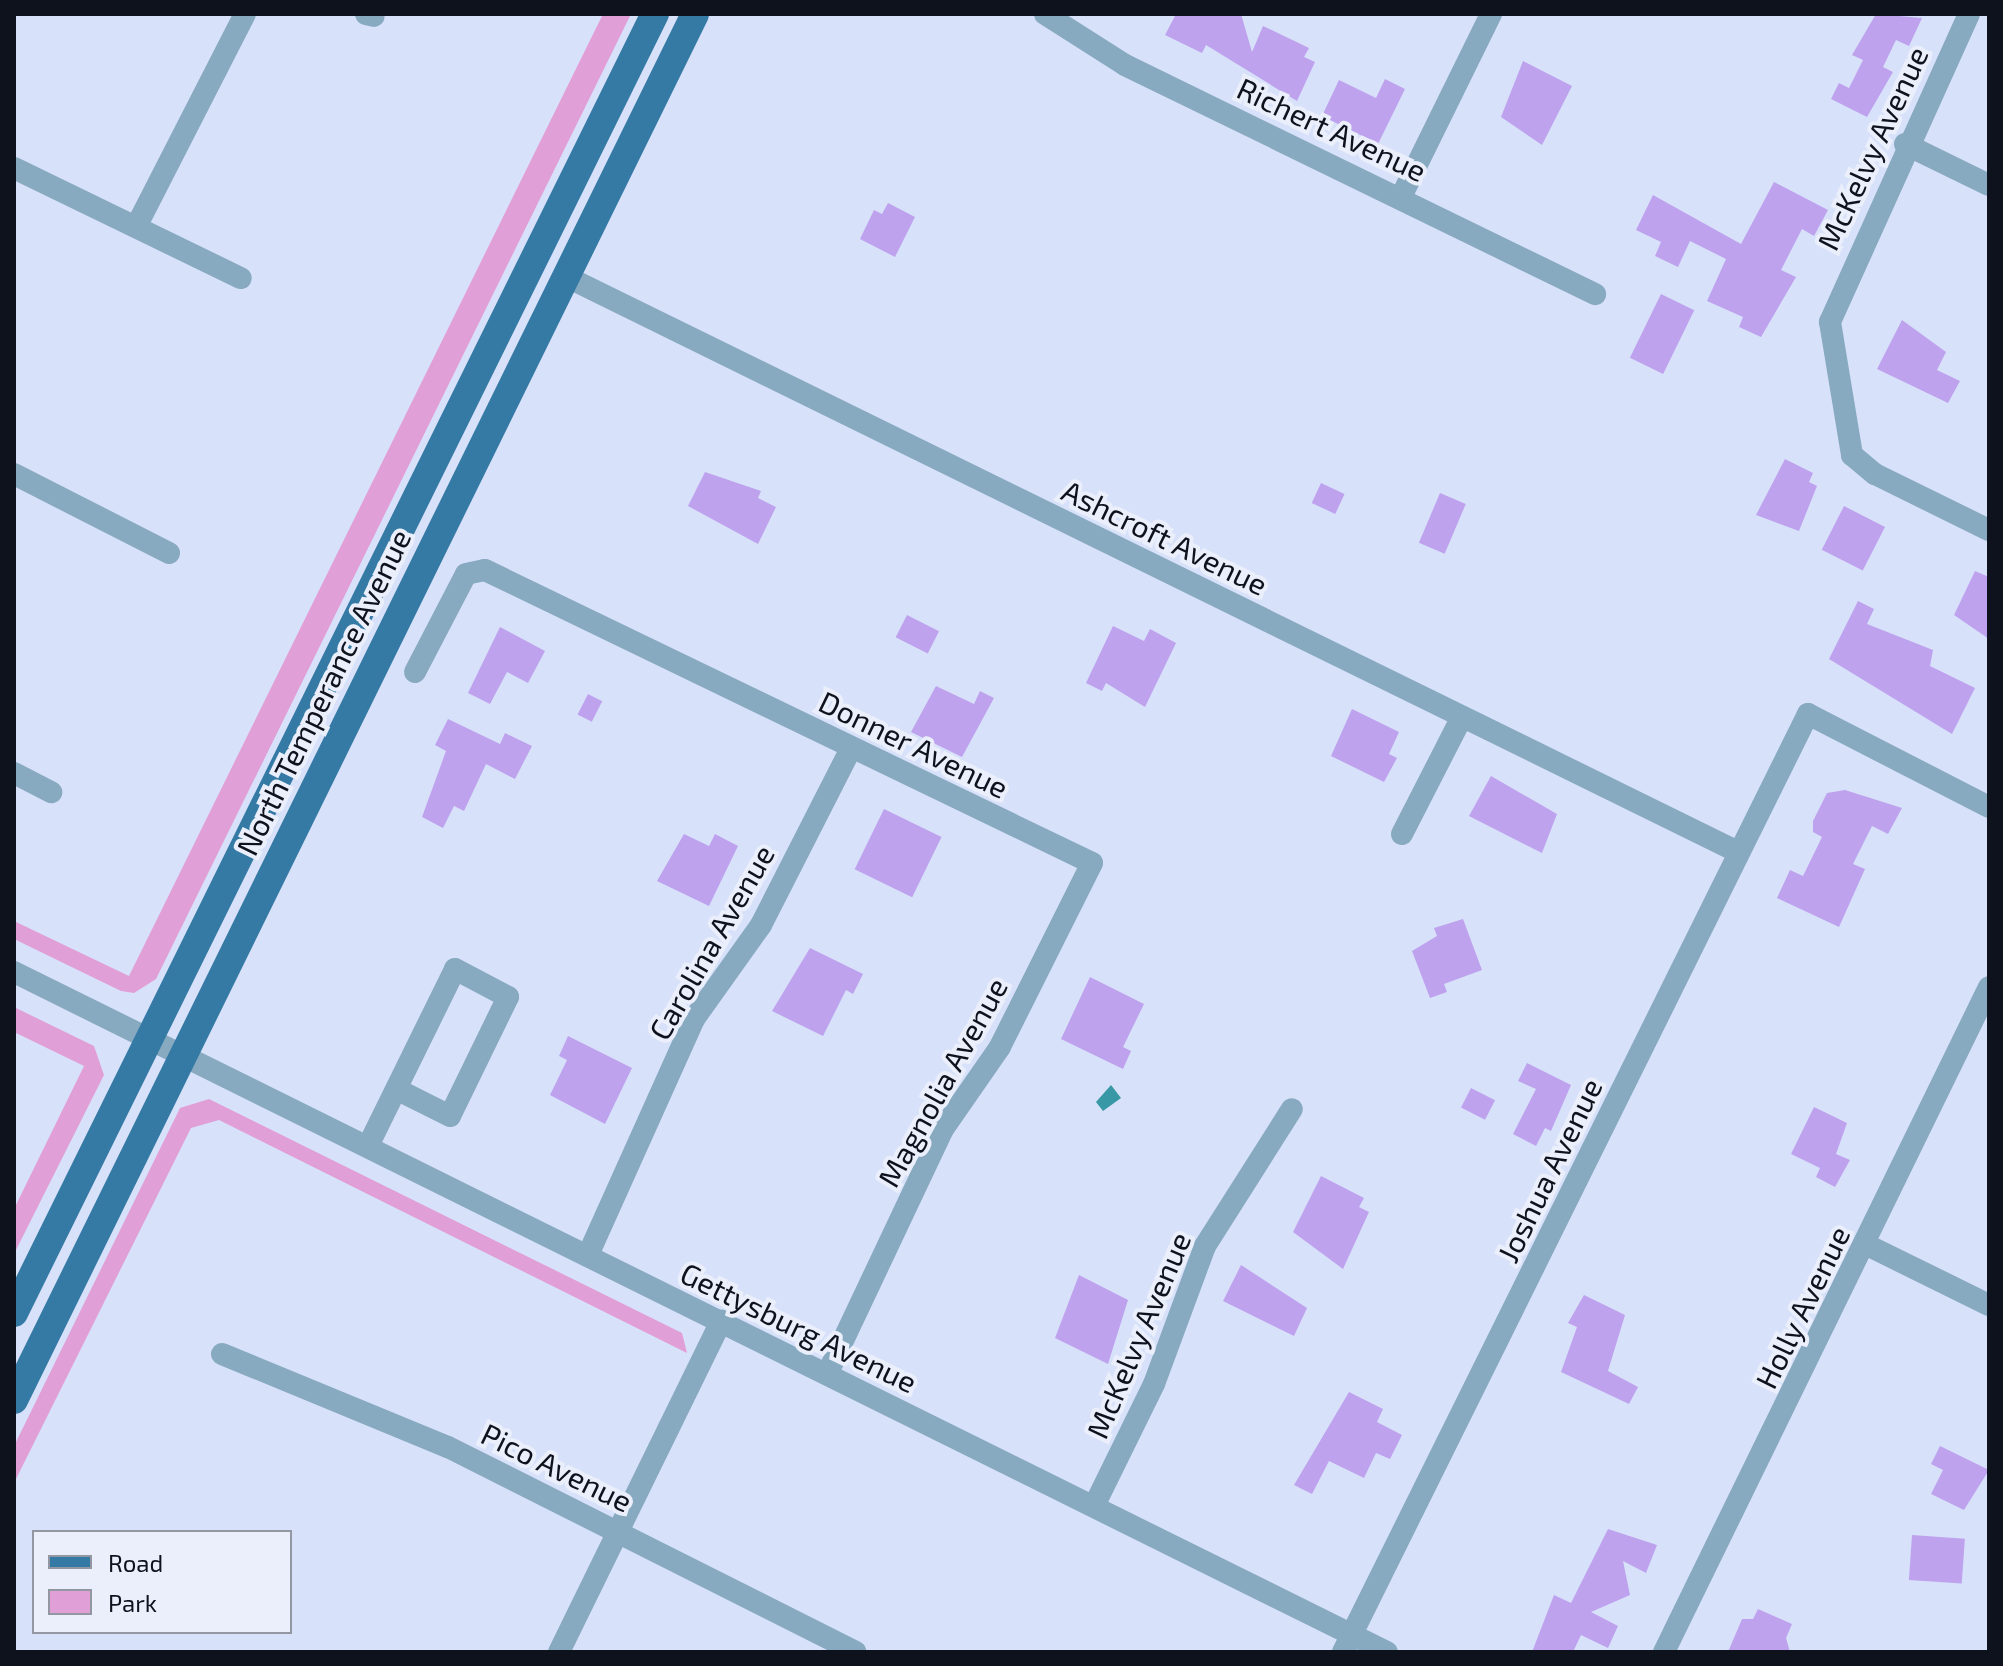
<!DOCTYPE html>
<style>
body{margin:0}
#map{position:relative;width:2003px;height:1666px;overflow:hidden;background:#d8e1fa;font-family:"Exo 2",sans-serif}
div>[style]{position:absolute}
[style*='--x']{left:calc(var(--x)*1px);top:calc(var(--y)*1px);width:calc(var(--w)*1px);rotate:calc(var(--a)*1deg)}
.green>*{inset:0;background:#e19fd7}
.water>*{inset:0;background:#3998a5}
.building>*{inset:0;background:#bea2ee;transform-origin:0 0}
.minor>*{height:22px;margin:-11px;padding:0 11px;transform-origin:11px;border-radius:11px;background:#88aac1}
.major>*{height:28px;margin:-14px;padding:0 14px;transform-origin:14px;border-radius:14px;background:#357aa4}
span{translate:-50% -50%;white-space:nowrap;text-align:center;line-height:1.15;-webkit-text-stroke:8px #eaeffb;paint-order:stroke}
.street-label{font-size:30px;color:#0e121c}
.frame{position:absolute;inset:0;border:16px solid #0e121c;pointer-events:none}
.legend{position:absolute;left:32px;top:1530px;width:260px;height:104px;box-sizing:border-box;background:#eaeffb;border:2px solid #9297a2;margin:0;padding:10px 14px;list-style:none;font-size:24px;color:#0e121c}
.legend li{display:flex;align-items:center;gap:16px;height:40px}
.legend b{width:40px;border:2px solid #9297a2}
</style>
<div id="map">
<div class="green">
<i style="clip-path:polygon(603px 14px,631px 14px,156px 979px,134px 993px,121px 991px,14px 939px,14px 921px,129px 976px)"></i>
<i style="clip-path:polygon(14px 1007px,94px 1046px,104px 1075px,14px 1254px,14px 1209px,84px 1066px,14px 1032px)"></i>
<i style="clip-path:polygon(209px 1099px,682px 1333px,687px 1353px,219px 1120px,191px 1128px,14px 1483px,14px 1446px,180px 1108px)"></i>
</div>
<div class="water">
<i style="clip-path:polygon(1111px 1085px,1121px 1098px,1103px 1111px,1096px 1102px)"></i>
</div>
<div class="building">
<i style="clip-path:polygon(1176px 14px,1241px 14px,1252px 52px,1263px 26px,1309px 48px,1304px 57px,1315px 62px,1297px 101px,1206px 45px,1202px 53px,1165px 35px)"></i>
<i style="clip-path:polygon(1876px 14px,1922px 18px,1909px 46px,1896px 40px,1883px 67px,1893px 72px,1867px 117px,1831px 99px,1839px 83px,1849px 88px,1863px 60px,1852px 55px)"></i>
<i style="clip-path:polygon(1523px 61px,1572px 86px,1542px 145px,1501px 117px)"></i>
<i style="clip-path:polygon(1385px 79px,1405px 89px,1378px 144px,1322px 116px,1339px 80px,1376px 98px)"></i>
<i style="clip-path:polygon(1774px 182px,1828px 210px,1814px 236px,1802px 229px,1781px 270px,1796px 277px,1761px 337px,1739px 327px,1743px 317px,1707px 301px,1726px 259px,1690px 241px,1678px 267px,1655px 256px,1661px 242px,1636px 230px,1653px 195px,1741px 244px)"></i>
<i style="clip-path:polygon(888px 203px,915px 217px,895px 257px,860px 239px,874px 210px,882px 214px)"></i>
<i style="left:1661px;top:294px;width:37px;height:71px;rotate:26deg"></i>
<i style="clip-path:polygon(1902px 320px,1946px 352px,1937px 370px,1960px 381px,1948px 403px,1877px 369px)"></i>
<i style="clip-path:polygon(1785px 459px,1813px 473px,1809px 482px,1817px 486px,1799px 531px,1756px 515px)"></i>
<i style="clip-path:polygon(705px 472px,761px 491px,758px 498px,776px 507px,758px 544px,688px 506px)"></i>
<i style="left:1321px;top:483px;width:26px;height:22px;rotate:25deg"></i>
<i style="left:1440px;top:493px;width:28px;height:54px;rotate:23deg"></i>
<i style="left:1844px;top:506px;width:46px;height:49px;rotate:27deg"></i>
<i style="clip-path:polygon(1975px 571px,1989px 577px,1989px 639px,1954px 615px)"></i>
<i style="clip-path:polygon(1858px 601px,1874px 609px,1867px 624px,1933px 650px,1930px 666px,1975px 688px,1952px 734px,1829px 659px)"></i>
<i style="left:907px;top:615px;width:36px;height:25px;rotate:27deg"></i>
<i style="clip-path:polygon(1113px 626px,1144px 641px,1150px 629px,1176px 643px,1145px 707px,1106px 683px,1102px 691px,1086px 683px)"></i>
<i style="clip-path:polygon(500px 627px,545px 651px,528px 683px,507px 672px,490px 704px,468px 693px)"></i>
<i style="clip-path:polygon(936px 686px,974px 704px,980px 691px,994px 698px,962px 757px,911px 732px)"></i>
<i style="left:588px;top:694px;width:16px;height:23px;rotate:27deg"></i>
<i style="clip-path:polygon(1352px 709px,1399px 732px,1389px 754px,1397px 758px,1384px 782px,1331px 756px)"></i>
<i style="clip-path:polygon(448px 719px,500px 744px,505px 733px,532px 746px,515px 779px,486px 764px,464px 811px,454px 806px,443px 828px,422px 817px,446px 751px,435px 745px)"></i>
<i style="clip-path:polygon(1491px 776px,1557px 814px,1542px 853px,1469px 816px)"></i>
<i style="clip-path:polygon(1845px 790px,1902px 808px,1888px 834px,1872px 826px,1853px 864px,1865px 869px,1839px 927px,1777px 898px,1790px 870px,1803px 876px,1822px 837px,1813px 832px,1813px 821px,1827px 793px)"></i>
<i style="left:884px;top:809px;width:64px;height:67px;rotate:26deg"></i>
<i style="clip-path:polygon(684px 834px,709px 846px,715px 834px,738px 846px,709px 906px,657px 881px)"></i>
<i style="clip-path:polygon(1463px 919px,1482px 970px,1444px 984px,1447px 992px,1430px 998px,1412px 951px,1437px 936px,1434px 928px)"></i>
<i style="clip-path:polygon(810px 948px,863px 974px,853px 994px,846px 990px,823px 1036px,772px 1011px)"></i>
<i style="clip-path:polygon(1090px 977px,1144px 1004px,1123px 1047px,1131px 1051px,1123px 1069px,1061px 1039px)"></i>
<i style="clip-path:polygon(568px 1036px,632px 1068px,605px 1124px,550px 1095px,567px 1060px,559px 1056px)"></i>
<i style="clip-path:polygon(1527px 1063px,1571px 1085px,1551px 1131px,1545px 1128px,1536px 1146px,1513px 1134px,1536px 1089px,1518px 1081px)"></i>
<i style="left:1471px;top:1088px;width:27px;height:22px;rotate:27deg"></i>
<i style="clip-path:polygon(1814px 1107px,1847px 1123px,1836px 1154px,1850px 1160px,1835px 1187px,1816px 1177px,1820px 1168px,1791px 1154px)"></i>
<i style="clip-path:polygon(1321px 1176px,1364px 1198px,1359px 1207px,1369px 1212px,1343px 1269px,1293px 1232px)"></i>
<i style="clip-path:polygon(1241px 1265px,1307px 1308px,1294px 1336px,1223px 1301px)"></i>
<i style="clip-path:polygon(1079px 1275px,1128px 1300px,1108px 1364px,1055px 1338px)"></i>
<i style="clip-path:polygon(1584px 1295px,1625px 1315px,1608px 1371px,1638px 1387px,1629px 1404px,1561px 1372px,1577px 1327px,1568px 1323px)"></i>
<i style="clip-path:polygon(1349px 1392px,1383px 1409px,1377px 1422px,1402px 1435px,1390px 1459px,1376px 1453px,1364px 1478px,1329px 1461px,1312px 1494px,1294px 1485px)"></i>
<i style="clip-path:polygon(1940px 1446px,1989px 1470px,1964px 1510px,1931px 1494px,1943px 1470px,1931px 1464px)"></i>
<i style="clip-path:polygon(1608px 1529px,1657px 1545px,1646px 1573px,1623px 1561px,1630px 1595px,1591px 1612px,1618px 1626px,1608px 1648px,1581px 1635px,1573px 1652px,1532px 1652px,1554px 1595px,1571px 1603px)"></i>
<i style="left:1912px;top:1535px;width:53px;height:45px;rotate:4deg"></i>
<i style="clip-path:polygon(1758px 1609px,1792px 1624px,1786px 1638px,1790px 1652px,1728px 1652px,1742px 1619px,1753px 1619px)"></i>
</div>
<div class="minor">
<i style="--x:366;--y:14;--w:8;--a:14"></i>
<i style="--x:1045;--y:14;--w:95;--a:32.5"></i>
<i style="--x:1125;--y:65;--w:523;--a:25.98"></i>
<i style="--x:1969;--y:14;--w:338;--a:114.3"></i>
<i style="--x:1830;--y:322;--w:135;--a:80.6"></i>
<i style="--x:1852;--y:455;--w:30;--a:40"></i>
<i style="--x:1875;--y:474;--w:127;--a:26.2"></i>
<i style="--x:1905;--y:144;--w:93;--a:26"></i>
<i style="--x:14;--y:168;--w:252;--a:25.9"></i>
<i style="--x:1402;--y:195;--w:202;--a:-63.8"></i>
<i style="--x:137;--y:225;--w:237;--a:-62.9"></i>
<i style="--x:565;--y:276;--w:1307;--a:26.15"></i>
<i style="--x:14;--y:474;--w:174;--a:27"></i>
<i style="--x:415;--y:672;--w:110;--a:-62.5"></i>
<i style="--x:466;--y:574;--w:19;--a:-12"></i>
<i style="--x:485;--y:570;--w:674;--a:25.77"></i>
<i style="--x:1092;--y:863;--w:206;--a:116.6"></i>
<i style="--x:1000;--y:1047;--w:100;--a:124.8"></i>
<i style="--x:943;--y:1129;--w:271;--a:115.3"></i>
<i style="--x:14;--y:773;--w:42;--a:27.2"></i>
<i style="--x:1402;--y:834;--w:131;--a:-62.9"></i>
<i style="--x:14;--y:972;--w:1532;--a:26.35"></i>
<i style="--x:368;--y:1146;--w:197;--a:-63.8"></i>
<i style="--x:455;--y:969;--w:60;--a:27.8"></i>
<i style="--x:508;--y:997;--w:132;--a:116"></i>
<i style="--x:450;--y:1116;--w:60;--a:-153.4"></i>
<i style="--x:1867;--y:1245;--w:136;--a:26.2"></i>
<i style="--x:588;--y:1255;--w:259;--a:-65.8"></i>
<i style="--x:694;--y:1019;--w:115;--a:-54.5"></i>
<i style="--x:761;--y:925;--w:199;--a:-63"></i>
<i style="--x:222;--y:1354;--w:244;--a:22.4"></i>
<i style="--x:448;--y:1447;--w:456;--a:26.7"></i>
<i style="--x:1094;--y:1506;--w:136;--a:-63.8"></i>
<i style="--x:1154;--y:1384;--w:147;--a:-69.7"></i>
<i style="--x:1205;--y:1246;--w:162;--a:-57.6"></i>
<i style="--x:559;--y:1652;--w:369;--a:-63.9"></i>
<i style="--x:1343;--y:1652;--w:1047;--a:-63.63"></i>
<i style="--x:1808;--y:714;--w:203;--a:27.2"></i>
<i style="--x:1664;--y:1652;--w:740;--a:-63.95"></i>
</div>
<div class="major">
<i style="--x:14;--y:1313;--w:1449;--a:-63.74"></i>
<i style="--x:14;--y:1400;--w:1544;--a:-63.83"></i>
</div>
<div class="street-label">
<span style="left:1332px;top:129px;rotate:25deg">Richert Avenue</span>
<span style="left:1872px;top:148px;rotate:-65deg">McKelvy Avenue</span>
<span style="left:1165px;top:537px;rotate:26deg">Ashcroft Avenue</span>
<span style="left:323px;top:692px;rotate:-64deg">North Temperance Avenue</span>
<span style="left:914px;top:744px;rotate:26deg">Donner Avenue</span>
<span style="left:711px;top:942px;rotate:-60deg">Carolina Avenue</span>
<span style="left:942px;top:1082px;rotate:-61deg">Magnolia Avenue</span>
<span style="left:1549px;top:1170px;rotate:-64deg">Joshua Avenue</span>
<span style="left:1802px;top:1307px;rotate:-64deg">Holly Avenue</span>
<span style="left:799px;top:1327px;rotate:26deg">Gettysburg Avenue</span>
<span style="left:1138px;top:1335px;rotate:-67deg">McKelvy Avenue</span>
<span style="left:557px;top:1467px;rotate:26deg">Pico Avenue</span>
</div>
<div class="frame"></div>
<ul class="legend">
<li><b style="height:10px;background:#357aa4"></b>Road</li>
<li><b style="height:22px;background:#e19fd7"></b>Park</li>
</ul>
</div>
